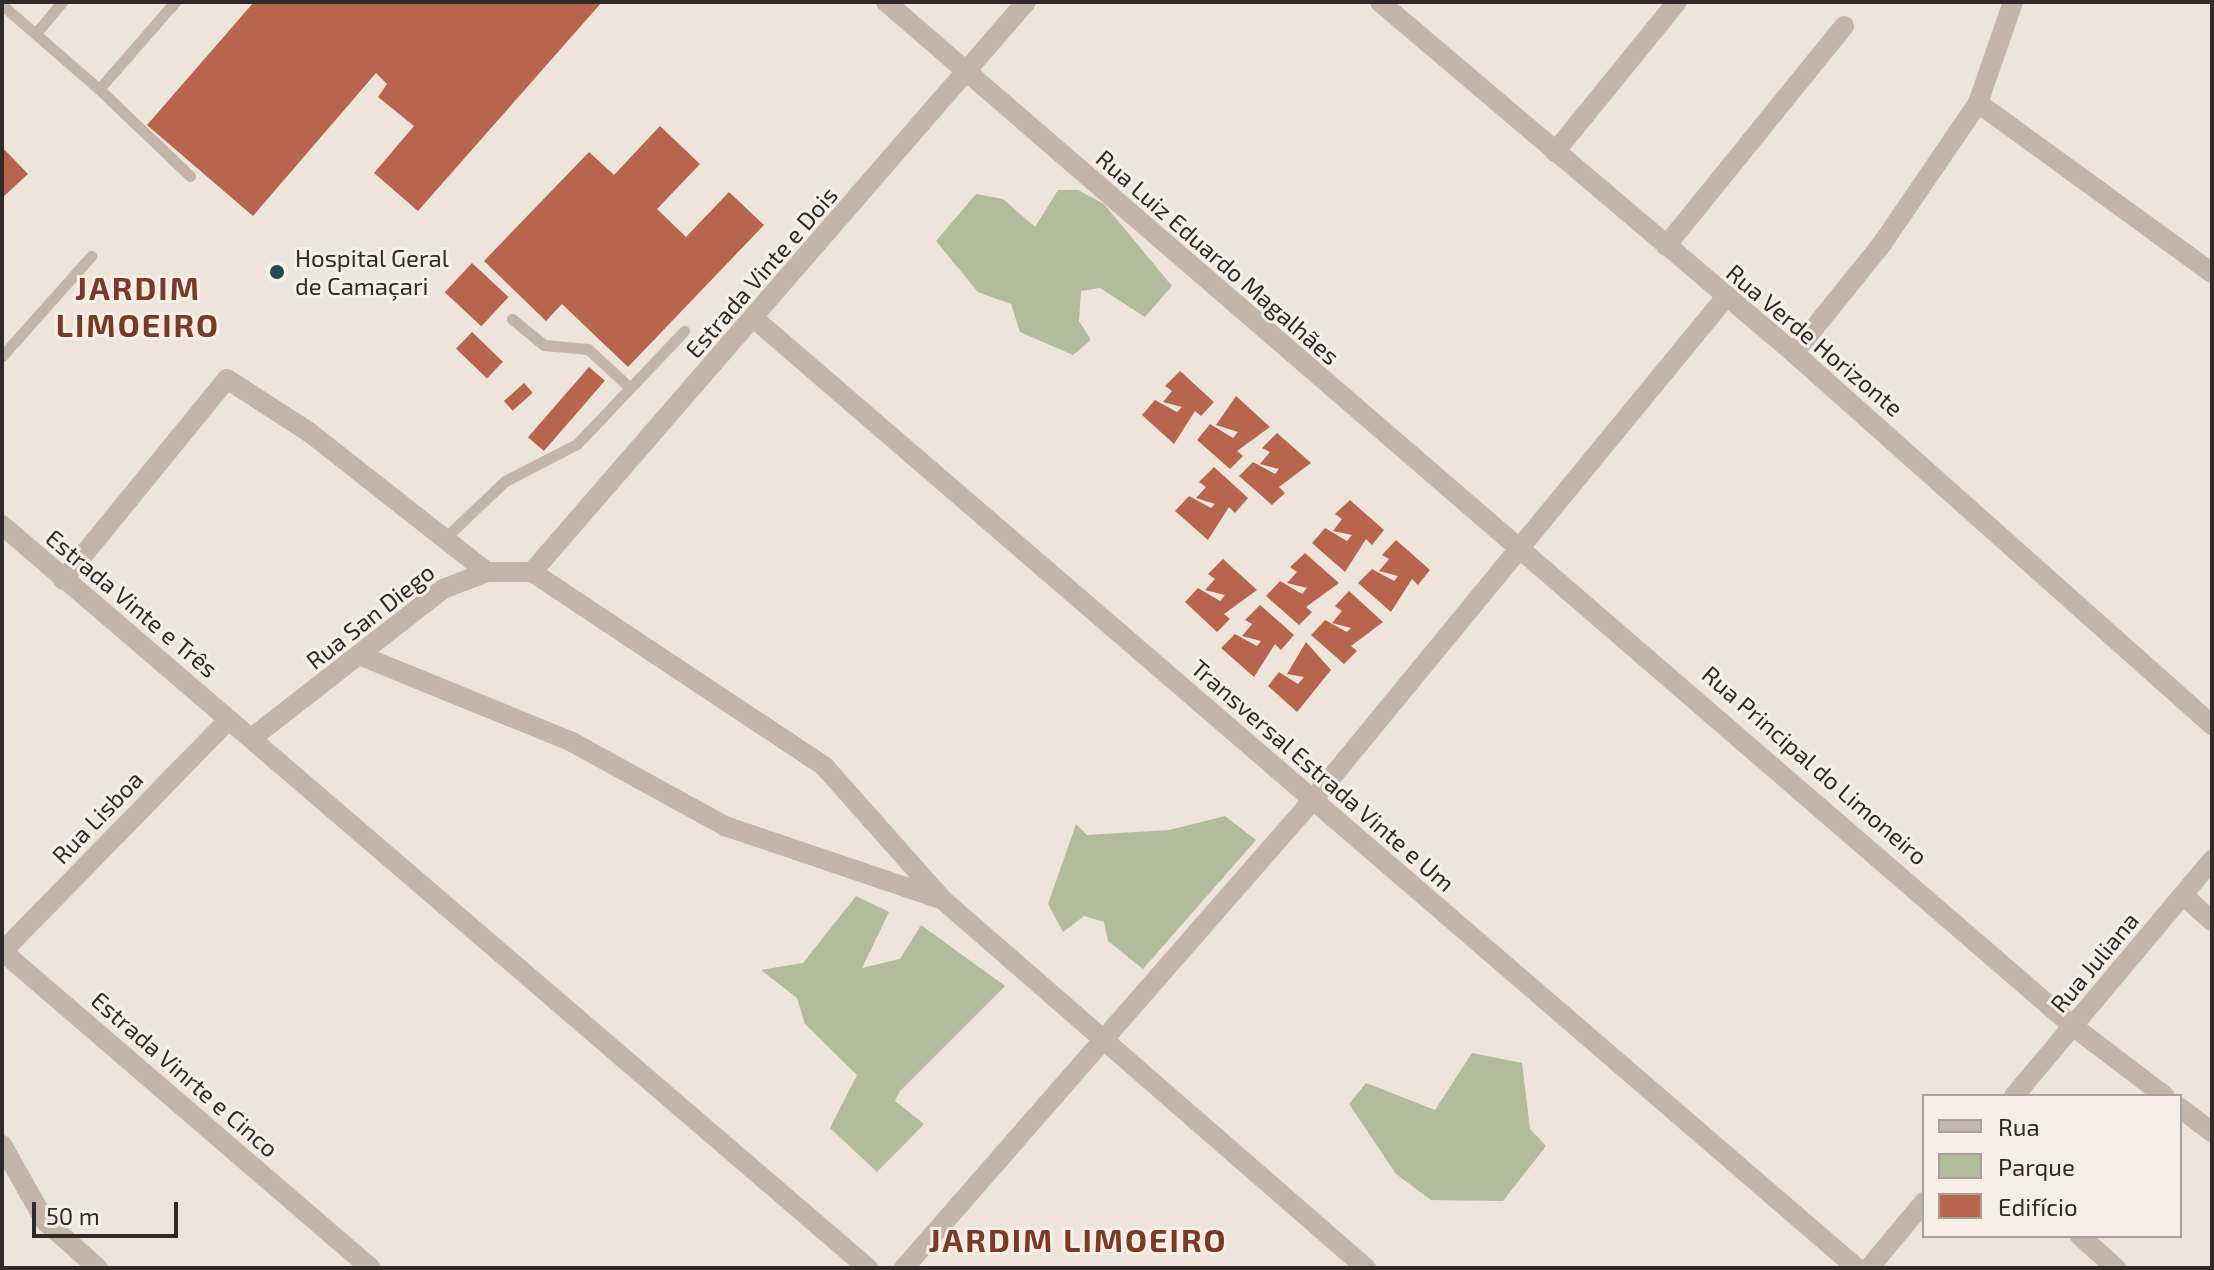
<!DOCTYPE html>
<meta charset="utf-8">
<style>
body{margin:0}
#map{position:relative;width:2214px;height:1270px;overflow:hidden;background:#eee4da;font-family:"Exo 2",sans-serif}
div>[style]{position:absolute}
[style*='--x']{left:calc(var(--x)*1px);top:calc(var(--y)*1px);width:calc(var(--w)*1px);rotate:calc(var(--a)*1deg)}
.green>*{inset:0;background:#b2bb9c}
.building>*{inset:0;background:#b8654e;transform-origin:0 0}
.service>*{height:11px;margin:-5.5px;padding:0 5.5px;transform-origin:5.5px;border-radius:5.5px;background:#c5b4a8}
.minor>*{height:20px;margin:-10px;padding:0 10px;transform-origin:10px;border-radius:10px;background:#c5b4a8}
.dots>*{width:22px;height:22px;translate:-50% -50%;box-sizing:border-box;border:4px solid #f7efe6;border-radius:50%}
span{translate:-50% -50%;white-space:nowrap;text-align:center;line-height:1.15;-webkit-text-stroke:6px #f7efe6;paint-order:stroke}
.street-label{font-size:24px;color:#322a27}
.poi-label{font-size:24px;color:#322a27}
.left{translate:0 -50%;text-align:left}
.district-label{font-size:32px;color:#783a29;font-weight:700;letter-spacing:2px}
.frame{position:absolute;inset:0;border:4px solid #322a27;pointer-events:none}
.legend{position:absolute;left:1922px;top:1094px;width:260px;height:144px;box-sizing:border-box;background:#f7efe6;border:2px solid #a8a09a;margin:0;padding:10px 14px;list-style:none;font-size:24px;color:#322a27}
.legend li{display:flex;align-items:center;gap:16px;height:40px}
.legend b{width:40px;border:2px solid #a8a09a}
.scale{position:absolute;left:32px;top:1202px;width:146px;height:36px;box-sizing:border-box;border:4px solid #322a27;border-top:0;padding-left:10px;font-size:24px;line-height:28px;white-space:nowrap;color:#322a27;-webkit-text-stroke:6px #f7efe6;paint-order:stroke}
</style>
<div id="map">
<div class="green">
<i style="clip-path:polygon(1058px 190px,1078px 190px,1104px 204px,1172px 286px,1145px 317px,1100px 288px,1081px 291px,1079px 321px,1091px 340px,1073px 355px,1020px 332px,1011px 304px,978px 292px,936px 241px,976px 194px,1003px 199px,1035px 227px)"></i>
<i style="clip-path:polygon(1225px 816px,1256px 840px,1143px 969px,1108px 941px,1104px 922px,1084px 916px,1063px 932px,1048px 904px,1076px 824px,1087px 835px,1169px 830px)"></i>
<i style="clip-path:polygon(856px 896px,889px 912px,862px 968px,900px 959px,921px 925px,1005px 986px,900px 1091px,895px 1101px,924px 1124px,877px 1172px,830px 1128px,857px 1075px,805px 1024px,797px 998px,761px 970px,803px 963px)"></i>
<i style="clip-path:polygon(1472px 1053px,1522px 1063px,1530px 1129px,1546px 1146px,1503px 1201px,1431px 1200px,1396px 1174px,1349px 1104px,1366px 1083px,1435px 1110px)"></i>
</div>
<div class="building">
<i style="clip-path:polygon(254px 2px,602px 2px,418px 211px,374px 173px,414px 126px,378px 97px,387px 84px,376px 73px,253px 216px,147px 125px)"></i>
<i style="clip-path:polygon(660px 126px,700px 164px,657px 209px,686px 237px,729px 192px,764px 225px,628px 367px,562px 304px,546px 321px,484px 261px,589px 152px,614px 175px)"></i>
<i style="clip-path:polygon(2px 147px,28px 174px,2px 198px)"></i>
<i style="left:472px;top:263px;width:50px;height:40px;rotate:43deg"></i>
<i style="left:472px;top:332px;width:43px;height:23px;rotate:44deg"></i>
<i style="left:589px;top:367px;width:21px;height:93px;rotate:41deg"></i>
<i style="clip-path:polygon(1180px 371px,1214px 402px,1201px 416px,1195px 411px,1174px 444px,1142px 415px,1155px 400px,1177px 412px,1182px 407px,1163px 402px,1172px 391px,1165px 386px)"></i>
<i style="left:524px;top:383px;width:13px;height:27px;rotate:48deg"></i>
<i style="clip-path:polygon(1236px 396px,1270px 427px,1237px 451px,1243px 456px,1230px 469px,1197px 440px,1210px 424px,1233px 438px,1238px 432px,1216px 425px)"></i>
<i style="clip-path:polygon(1277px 433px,1311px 463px,1279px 487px,1285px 493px,1272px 505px,1239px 476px,1253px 462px,1275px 474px,1279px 469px,1260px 464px,1270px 452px,1262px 448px)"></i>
<i style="clip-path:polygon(1214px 467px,1248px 498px,1235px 513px,1229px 507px,1208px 540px,1175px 511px,1189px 496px,1211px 508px,1215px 504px,1196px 498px,1206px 487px,1199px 482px)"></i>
<i style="clip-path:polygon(1350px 500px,1384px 530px,1372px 545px,1366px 539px,1345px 572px,1312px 543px,1325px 528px,1347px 541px,1352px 535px,1333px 531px,1342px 519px,1335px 514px)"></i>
<i style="clip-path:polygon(1396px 540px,1430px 570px,1418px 585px,1412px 579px,1391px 612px,1358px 583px,1372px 569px,1394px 581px,1398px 576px,1379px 571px,1389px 559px,1382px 555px)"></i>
<i style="clip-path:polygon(1305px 553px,1339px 583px,1306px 607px,1312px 612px,1299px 625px,1266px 596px,1280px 581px,1302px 594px,1307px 588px,1287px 583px,1297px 572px,1290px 567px)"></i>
<i style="clip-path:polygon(1223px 559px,1257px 590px,1224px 614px,1230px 619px,1217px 632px,1185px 602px,1198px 588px,1220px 601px,1225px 595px,1205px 590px,1215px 579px,1208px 574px)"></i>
<i style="clip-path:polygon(1349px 591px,1383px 622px,1351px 646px,1357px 651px,1344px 664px,1311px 635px,1325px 620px,1347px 632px,1351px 628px,1332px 623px,1342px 611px,1335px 606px)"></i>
<i style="clip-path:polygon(1260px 605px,1294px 635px,1281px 650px,1275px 644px,1254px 677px,1221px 648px,1235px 634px,1257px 646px,1261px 641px,1242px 636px,1252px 624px,1245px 620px)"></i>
<i style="clip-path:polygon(1306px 642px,1331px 670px,1297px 712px,1268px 686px,1279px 672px,1298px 684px,1304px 677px,1287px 674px)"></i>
</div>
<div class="service">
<i style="--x:2;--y:5;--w:128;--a:40.9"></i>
<i style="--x:99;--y:89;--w:116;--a:-48.9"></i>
<i style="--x:36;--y:33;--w:40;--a:-50"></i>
<i style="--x:99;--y:89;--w:126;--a:43.7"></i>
<i style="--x:512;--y:319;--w:41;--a:39.1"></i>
<i style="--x:544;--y:345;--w:44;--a:5.2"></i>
<i style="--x:588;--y:349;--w:56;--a:42.8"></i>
<i style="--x:2;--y:356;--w:134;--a:-48.3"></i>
<i style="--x:447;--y:536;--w:80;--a:-43.5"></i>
<i style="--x:505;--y:481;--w:81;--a:-27.2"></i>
<i style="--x:577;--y:444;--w:156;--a:-46.6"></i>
</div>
<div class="minor">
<i style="--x:886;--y:2;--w:1569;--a:40.79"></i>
<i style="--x:2074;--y:1027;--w:114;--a:37.2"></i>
<i style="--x:1380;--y:2;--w:543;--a:40.29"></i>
<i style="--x:1794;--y:353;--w:560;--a:41.67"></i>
<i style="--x:1978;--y:103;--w:289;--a:36"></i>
<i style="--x:1555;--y:152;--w:193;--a:-50.9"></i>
<i style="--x:1666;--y:246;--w:283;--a:-51"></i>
<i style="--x:757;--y:321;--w:1451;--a:40.73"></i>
<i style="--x:1794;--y:353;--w:140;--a:-51.1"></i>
<i style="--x:1882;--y:244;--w:171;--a:-55.8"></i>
<i style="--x:1978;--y:103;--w:107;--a:-70.9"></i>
<i style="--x:2;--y:525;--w:1141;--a:40.63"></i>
<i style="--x:532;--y:572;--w:351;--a:33.6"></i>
<i style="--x:824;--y:766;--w:179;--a:48.4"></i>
<i style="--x:943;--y:900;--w:561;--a:41.02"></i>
<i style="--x:532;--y:572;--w:754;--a:-49.09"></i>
<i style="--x:63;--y:580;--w:259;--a:-50.8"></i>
<i style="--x:227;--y:379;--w:98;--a:32.9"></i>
<i style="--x:309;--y:432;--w:226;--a:38.2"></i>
<i style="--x:364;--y:657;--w:225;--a:22.2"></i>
<i style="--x:572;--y:742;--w:175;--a:28.8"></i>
<i style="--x:725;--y:826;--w:230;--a:18.7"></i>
<i style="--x:253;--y:737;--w:241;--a:-37.9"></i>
<i style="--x:443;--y:589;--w:47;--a:-21.1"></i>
<i style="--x:487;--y:572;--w:45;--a:0"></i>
<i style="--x:2183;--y:895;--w:39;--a:42"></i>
<i style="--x:2;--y:951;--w:486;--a:40.7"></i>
<i style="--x:2;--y:952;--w:325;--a:-45.7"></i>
<i style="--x:2014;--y:1096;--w:308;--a:-50"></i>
<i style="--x:2180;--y:1108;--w:40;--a:37"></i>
<i style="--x:2;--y:1145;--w:87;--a:60.5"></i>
<i style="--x:45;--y:1221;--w:71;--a:41.6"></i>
<i style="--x:2080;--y:1236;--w:48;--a:41.6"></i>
<i style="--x:904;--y:1268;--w:620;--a:-48.86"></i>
<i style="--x:1312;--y:801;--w:651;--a:-50.61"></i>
<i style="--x:1869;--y:1268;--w:86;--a:-50.2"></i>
</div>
<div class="dots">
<i style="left:277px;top:272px;background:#214d4f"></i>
</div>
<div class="street-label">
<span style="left:1218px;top:257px;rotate:41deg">Rua Luiz Eduardo Magalhães</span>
<span style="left:761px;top:272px;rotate:-49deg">Estrada Vinte e Dois</span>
<span style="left:1815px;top:340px;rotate:40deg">Rua Verde Horizonte</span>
<span style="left:132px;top:603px;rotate:40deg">Estrada Vinte e Três</span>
<span style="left:370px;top:616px;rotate:-38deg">Rua San Diego</span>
<span style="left:1815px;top:765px;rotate:41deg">Rua Principal do Limoneiro</span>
<span style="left:1323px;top:775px;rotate:41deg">Transversal Estrada Vinte e Um</span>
<span style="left:97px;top:817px;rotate:-46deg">Rua Lisboa</span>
<span style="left:2094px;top:962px;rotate:-50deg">Rua Juliana</span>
<span style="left:185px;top:1074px;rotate:41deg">Estrada Vinrte e Cinco</span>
</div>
<div class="poi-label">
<span class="left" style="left:295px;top:272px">Hospital Geral<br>de Camaçari</span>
</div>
<div class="district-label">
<span style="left:138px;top:306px">JARDIM<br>LIMOEIRO</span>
<span style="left:1078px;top:1239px">JARDIM LIMOEIRO</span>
</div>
<div class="frame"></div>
<ul class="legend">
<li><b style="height:10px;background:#c5b4a8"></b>Rua</li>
<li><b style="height:22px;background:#b2bb9c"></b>Parque</li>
<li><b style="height:22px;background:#b8654e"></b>Edifício</li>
</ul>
<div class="scale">50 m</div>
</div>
